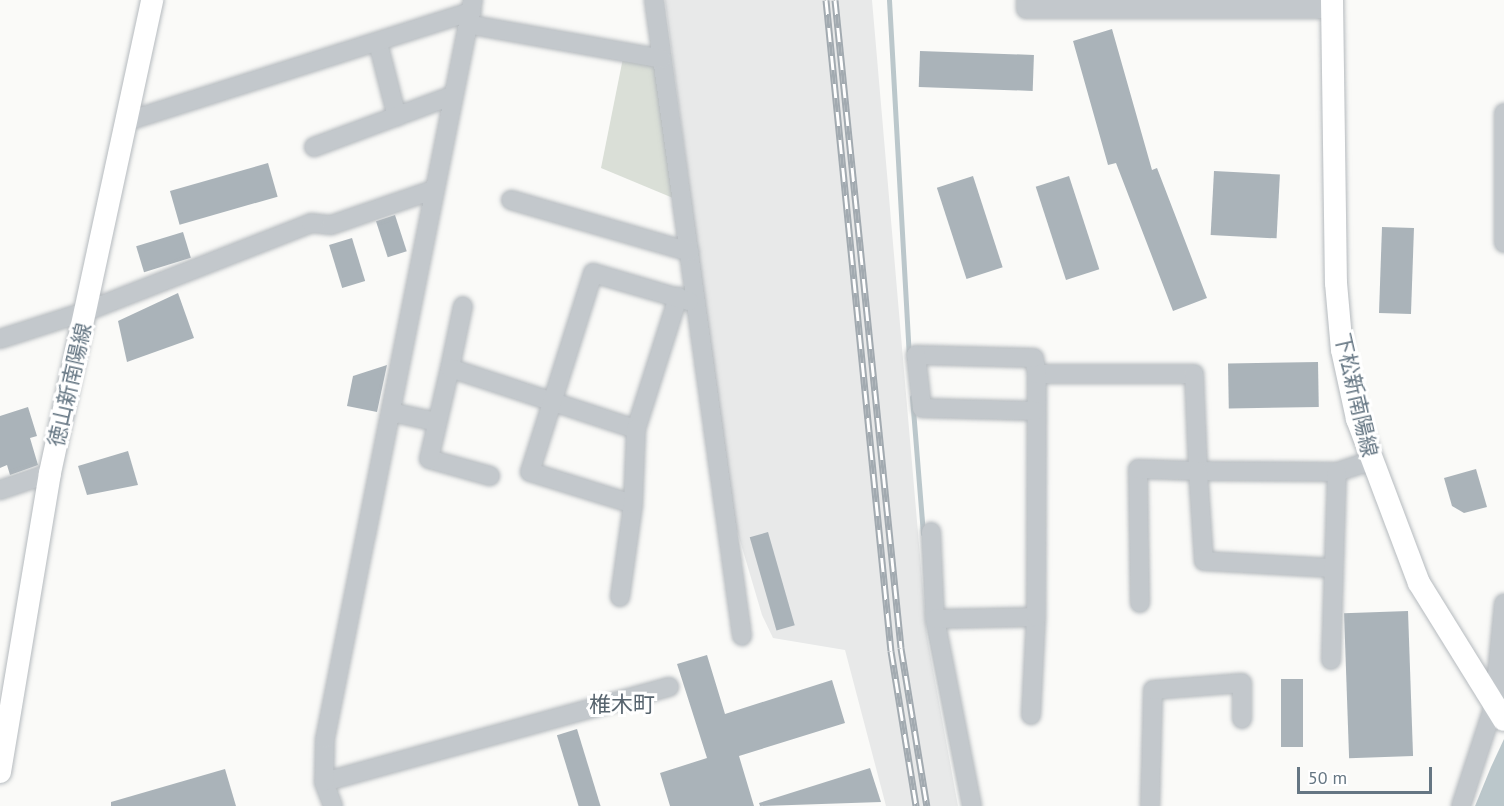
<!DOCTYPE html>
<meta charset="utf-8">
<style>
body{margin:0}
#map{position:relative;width:1504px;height:806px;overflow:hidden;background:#fafaf8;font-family:"PT Sans","Noto Sans JP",sans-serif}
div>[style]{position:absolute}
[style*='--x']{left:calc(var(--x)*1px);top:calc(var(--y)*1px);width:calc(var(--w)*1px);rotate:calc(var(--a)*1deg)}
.built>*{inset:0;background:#e8e9e9}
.green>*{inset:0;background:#dadfd7}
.water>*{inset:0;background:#bbc7cb}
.stream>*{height:5px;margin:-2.5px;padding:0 2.5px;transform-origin:2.5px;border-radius:2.5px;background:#bbc7cb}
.building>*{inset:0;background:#aab3b9;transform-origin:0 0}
.roads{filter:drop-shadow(0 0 2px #b5babe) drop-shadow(0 0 2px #b5babe)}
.minor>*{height:18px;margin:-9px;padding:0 9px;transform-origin:9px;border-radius:9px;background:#c3c8cc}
.major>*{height:22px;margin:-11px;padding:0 11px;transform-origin:11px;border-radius:11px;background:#fff}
.rail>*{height:7px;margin-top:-3.5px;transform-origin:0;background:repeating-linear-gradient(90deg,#fff 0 14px,#a2aab0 0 28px);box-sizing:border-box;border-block:2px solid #a2aab0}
span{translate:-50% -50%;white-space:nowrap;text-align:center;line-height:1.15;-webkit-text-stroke:6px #fff;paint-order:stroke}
.street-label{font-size:21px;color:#657683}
.neighbourhood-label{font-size:22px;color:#57646e}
.scale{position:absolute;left:1297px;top:767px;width:135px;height:27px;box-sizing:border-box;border:3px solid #657683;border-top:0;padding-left:8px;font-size:18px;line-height:21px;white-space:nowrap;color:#657683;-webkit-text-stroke:4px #fff;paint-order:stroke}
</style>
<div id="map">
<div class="built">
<i style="clip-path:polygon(665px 0,872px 0,927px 637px,958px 806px,886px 806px,845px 650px,773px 638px,762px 615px,731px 510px)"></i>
</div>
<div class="green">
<i style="clip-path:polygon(623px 58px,658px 65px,673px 198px,601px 168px)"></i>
</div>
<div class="water">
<i style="clip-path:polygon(1504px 739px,1504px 806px,1475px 806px,1491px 767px)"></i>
</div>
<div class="stream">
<i style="--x:889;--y:0;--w:359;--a:86.8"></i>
<i style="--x:912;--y:397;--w:137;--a:85.4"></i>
</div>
<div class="building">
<i style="clip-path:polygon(1112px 29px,1152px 170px,1157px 168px,1207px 298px,1173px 311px,1116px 163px,1108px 165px,1073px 41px)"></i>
<i style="left:920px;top:51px;width:114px;height:36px;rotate:2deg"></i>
<i style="left:268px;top:163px;width:35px;height:102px;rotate:74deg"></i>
<i style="left:1214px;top:171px;width:66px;height:64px;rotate:3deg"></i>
<i style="left:973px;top:176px;width:96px;height:38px;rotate:72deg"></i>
<i style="left:1069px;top:176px;width:98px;height:35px;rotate:72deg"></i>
<i style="left:395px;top:215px;width:38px;height:20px;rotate:72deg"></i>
<i style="left:1382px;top:227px;width:32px;height:86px;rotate:2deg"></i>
<i style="left:183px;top:232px;width:27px;height:49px;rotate:73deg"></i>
<i style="left:352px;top:238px;width:45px;height:24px;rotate:73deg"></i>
<i style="clip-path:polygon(178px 293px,194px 338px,127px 362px,118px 321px)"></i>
<i style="left:1318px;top:362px;width:45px;height:90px;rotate:89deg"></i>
<i style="clip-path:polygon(387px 365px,377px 412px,347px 406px,353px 376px)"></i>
<i style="clip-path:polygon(28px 407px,37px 436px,30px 438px,38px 465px,10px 475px,7px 465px,0 468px,0 416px)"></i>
<i style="clip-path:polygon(128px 451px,138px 485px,87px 495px,78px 466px)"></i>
<i style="clip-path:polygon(1476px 469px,1487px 507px,1464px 513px,1452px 506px,1444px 478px)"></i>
<i style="left:768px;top:532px;width:97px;height:19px;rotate:74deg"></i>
<i style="left:1408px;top:611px;width:145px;height:64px;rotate:88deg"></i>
<i style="clip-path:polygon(707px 655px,725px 714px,832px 680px,845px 723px,739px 756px,754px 806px,670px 806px,660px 773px,707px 758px,677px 664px)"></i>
<i style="left:1281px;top:679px;width:22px;height:68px"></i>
<i style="left:577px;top:729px;width:81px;height:21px;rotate:73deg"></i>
<i style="clip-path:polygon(870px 768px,881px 802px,760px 806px,759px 803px)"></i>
<i style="clip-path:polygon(225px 769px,236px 806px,111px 806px,111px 802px)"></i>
</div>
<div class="roads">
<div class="minor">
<i style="--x:654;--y:0;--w:642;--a:82.12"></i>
<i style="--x:1026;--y:0;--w:9;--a:90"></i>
<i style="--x:1026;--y:9;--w:306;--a:0"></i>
<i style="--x:472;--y:25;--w:193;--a:10.1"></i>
<i style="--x:378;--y:43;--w:76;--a:75.6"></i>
<i style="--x:1504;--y:113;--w:130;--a:90"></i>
<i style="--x:128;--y:121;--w:361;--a:-17.7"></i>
<i style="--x:314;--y:147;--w:146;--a:-20.4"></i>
<i style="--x:511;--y:200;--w:186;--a:16.2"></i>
<i style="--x:0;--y:339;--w:91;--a:-17.8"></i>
<i style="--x:87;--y:311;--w:241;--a:-21.4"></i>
<i style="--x:311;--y:223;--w:20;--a:6"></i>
<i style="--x:331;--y:225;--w:108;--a:-18.9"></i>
<i style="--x:450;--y:368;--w:63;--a:-78.2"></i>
<i style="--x:1037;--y:374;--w:157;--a:0"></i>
<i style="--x:1194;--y:374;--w:97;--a:87.6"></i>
<i style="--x:1198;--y:471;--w:139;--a:0.4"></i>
<i style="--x:1337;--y:472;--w:35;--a:-18"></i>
<i style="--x:391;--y:412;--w:47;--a:12.3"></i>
<i style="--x:490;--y:476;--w:63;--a:-164.4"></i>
<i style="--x:429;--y:459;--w:93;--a:-77"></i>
<i style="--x:450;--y:368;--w:196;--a:18.2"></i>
<i style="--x:636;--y:429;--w:139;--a:-72.3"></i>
<i style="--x:0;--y:490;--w:53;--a:-18.8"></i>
<i style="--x:633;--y:504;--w:108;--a:-162.7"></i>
<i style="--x:530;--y:472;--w:209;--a:-72.4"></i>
<i style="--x:593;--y:273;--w:100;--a:16.3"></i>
<i style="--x:931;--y:532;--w:87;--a:87.4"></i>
<i style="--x:620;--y:597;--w:94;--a:-82"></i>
<i style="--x:633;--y:504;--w:75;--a:-87.7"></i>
<i style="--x:1140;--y:603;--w:134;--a:-90.9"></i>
<i style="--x:1138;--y:469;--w:60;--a:1.9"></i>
<i style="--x:1198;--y:471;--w:90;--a:86.2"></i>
<i style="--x:1204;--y:561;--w:128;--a:3.1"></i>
<i style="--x:1331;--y:660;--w:188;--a:-88.2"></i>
<i style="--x:1031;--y:715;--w:98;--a:-87.1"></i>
<i style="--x:324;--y:782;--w:358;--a:-15.4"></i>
<i style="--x:333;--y:806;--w:26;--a:-111"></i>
<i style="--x:324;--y:782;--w:43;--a:-88.7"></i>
<i style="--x:325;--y:739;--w:754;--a:-78.68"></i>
<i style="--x:972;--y:806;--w:191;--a:-101.2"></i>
<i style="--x:935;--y:619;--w:101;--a:-1.1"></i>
<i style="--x:1036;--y:617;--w:243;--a:-89.8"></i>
<i style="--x:1037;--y:374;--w:16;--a:-101"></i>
<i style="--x:1034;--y:358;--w:118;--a:-178.5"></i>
<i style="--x:916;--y:355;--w:53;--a:83.5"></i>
<i style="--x:922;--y:408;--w:113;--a:1.5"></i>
<i style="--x:1150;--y:806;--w:116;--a:-88.5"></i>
<i style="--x:1153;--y:690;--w:89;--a:-4.5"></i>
<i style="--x:1242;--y:683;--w:36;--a:90"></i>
<i style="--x:1461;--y:806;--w:106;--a:-71.9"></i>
<i style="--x:1494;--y:705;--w:102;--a:-84.4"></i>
</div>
<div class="major">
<i style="--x:1332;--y:0;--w:283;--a:89.2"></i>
<i style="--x:1336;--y:283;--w:67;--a:84.9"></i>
<i style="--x:1342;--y:350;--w:71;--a:77.7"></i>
<i style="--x:1357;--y:419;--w:175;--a:69.3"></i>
<i style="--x:1419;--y:583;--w:161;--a:58.2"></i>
<i style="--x:0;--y:772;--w:303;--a:-80.5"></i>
<i style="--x:50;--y:473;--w:484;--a:-77.8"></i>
</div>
</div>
<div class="rail">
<i style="--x:826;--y:0;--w:654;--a:84.3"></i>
<i style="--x:891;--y:651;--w:157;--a:80.8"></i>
<i style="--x:835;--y:0;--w:651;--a:84.18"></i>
<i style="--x:901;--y:648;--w:160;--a:80.7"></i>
</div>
<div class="street-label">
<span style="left:70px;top:385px;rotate:-77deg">徳山新南陽線</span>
<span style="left:1356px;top:395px;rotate:77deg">下松新南陽線</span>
</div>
<div class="neighbourhood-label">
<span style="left:622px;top:705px">椎木町</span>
</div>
<div class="scale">50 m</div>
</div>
